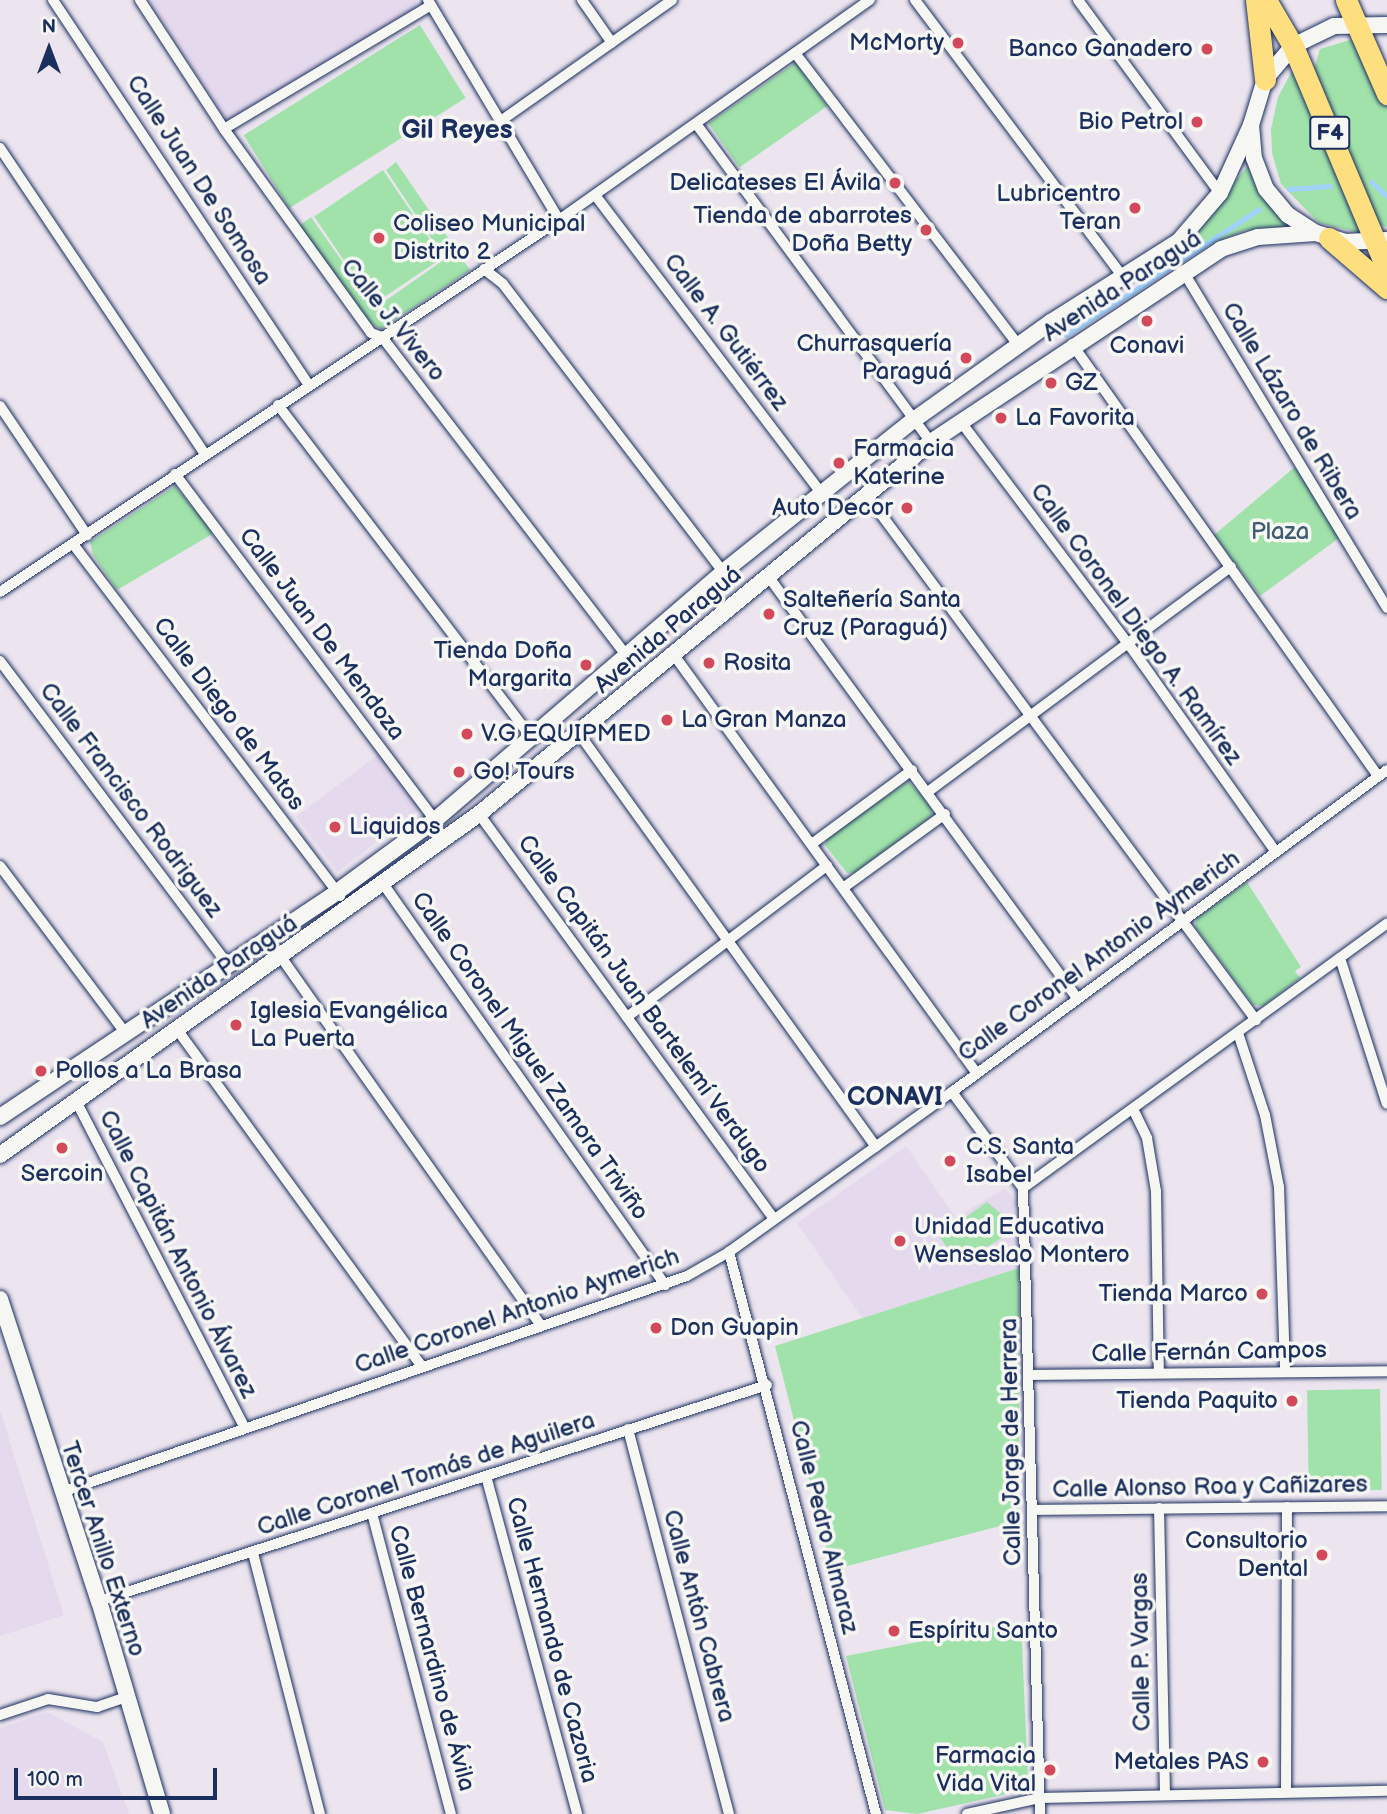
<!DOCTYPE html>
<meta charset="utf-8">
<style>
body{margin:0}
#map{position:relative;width:1387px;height:1814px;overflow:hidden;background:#ece5f0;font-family:"Balsamiq Sans",sans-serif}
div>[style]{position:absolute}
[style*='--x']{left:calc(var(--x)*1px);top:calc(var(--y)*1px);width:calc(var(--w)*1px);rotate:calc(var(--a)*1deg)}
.built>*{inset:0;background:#e5d9ee;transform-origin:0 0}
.green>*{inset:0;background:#a1e2ab;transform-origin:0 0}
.stream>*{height:4.5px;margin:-2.25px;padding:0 2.25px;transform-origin:2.25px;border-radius:2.25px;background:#a0d2fd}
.roads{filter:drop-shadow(0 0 2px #1b2f5e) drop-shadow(0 0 2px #1b2f5e)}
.street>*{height:10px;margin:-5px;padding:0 5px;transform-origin:5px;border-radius:5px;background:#f6f6f2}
.secondary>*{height:16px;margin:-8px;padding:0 8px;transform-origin:8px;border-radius:8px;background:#f6f6f2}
.highway>*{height:21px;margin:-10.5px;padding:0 10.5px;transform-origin:10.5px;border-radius:10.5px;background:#fedf80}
.dots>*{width:19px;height:19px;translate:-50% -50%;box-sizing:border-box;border:4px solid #f6f6f2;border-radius:50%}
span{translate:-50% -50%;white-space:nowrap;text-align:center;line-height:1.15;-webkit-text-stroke:7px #f6f6f2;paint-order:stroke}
.shield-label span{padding:2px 5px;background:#f6f6f2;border:2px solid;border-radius:5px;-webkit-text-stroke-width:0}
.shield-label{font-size:23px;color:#1b2f5e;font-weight:700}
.poi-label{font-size:24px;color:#1b2f5e}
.right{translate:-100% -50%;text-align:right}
.left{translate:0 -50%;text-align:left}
.street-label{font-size:24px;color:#1b2f5e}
.park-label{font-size:24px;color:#3c5c71}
.neighbourhood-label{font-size:26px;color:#1b2f5e;font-weight:700}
.north{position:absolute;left:14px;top:14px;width:70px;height:70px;-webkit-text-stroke:5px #f6f6f2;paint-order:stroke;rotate:0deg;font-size:19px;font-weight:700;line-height:28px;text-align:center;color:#1b2f5e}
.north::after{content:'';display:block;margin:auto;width:24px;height:32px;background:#1b2f5e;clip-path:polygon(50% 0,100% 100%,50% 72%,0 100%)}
.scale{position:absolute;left:14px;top:1768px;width:203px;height:32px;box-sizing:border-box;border:4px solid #1b2f5e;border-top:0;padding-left:9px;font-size:21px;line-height:24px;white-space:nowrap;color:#1b2f5e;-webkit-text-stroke:5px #f6f6f2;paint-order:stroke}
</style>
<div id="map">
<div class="built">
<i style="clip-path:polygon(149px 0,417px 0,415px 9px,236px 119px,225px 117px)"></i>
<i style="left:379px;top:754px;width:69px;height:104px;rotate:53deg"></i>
<i style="clip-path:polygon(906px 1146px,956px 1218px,1005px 1188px,1015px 1201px,1019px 1268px,862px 1318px,797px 1223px)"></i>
<i style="clip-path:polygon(0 1410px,64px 1615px,0 1636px)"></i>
<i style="clip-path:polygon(47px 1712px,103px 1742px,129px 1814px,0 1814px,0 1728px)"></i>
</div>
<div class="green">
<i style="left:420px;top:25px;width:86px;height:208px;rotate:58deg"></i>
<i style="clip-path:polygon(1353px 39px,1387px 101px,1387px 227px,1378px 225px,1313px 72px,1320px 49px)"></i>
<i style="left:796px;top:62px;width:54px;height:107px;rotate:55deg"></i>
<i style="clip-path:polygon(1292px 71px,1364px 234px,1319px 223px,1281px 184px,1272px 153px,1271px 129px,1278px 97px)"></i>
<i style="clip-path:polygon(396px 162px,470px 270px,381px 329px,370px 323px,299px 226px,311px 217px,375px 308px,445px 259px,386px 170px)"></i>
<i style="clip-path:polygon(1250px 163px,1264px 197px,1289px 229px,1246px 230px,1173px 259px)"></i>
<i style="left:383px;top:170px;width:106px;height:83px;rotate:56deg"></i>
<i style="clip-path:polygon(1296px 466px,1339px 538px,1260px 596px,1214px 535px)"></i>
<i style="clip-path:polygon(175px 486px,214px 533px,117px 590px,93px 555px,90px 542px)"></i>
<i style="clip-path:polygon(908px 781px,931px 805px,932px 816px,854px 873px,847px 873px,825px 845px,827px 838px)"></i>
<i style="clip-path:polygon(1247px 882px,1301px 967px,1295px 971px,1300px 978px,1263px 1006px,1253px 1005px,1195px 927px,1197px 918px)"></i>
<i style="clip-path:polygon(987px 1202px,1018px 1228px,959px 1264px,939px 1236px)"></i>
<i style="clip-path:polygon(1019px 1268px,1019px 1521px,832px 1570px,775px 1346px)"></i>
<i style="left:1380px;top:1389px;width:101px;height:73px;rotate:89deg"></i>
<i style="clip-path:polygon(1021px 1622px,1028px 1780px,1020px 1791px,917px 1814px,885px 1810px,846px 1656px)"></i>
</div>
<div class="stream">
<i style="--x:1372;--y:182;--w:21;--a:43"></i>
<i style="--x:1289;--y:189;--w:41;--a:-4.2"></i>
<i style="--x:1066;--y:335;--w:230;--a:-33.1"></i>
</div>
<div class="roads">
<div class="street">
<i style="--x:53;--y:0;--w:461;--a:56.4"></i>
<i style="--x:140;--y:0;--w:154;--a:56.9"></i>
<i style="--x:224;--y:129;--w:251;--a:54.2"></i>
<i style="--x:371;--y:333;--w:12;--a:20"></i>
<i style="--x:382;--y:337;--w:402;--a:52.5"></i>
<i style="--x:428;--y:0;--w:256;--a:59.2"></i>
<i style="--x:582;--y:0;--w:52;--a:55.1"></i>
<i style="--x:915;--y:0;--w:348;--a:53.1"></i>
<i style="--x:1078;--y:0;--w:240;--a:53.7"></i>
<i style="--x:795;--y:53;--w:369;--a:52.6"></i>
<i style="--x:502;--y:120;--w:208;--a:-35.2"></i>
<i style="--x:697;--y:125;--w:394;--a:53.6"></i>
<i style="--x:224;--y:129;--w:241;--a:-30.9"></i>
<i style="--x:0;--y:148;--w:368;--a:56.2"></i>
<i style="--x:595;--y:195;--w:377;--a:52.8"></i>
<i style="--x:484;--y:269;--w:24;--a:38"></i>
<i style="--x:503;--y:284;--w:362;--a:52.6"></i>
<i style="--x:1183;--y:271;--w:394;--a:58.8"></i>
<i style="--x:1072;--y:344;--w:529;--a:54.69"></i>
<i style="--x:278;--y:405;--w:419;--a:52.7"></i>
<i style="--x:0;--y:406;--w:156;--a:56"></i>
<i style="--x:961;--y:422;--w:281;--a:53"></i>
<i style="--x:1130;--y:646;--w:252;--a:54.7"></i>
<i style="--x:175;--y:474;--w:433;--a:53.1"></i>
<i style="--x:866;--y:494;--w:655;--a:53.45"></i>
<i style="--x:73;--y:544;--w:442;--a:52.8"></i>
<i style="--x:768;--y:576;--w:523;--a:53.79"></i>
<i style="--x:0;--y:592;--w:671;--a:-33.64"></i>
<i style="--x:559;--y:220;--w:381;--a:-35.3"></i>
<i style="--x:674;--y:655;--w:513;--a:54.11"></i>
<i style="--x:0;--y:661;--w:380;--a:53.1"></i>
<i style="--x:580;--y:735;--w:507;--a:54.3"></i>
<i style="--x:929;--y:791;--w:376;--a:-36.6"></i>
<i style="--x:479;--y:814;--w:501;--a:53.93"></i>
<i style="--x:813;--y:843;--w:123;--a:-36.4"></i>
<i style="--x:0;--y:866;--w:206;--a:53.1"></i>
<i style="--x:384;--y:885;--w:489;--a:54.9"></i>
<i style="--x:843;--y:888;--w:126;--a:-36"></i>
<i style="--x:281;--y:957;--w:451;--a:54.8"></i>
<i style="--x:1340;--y:958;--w:153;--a:72.2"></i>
<i style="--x:627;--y:1017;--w:251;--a:-37.1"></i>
<i style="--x:176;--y:1028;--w:419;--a:54"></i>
<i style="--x:1238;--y:1033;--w:86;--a:71.8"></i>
<i style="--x:1265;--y:1115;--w:73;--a:79"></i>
<i style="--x:1279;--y:1187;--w:185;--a:88.1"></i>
<i style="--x:952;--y:1092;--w:119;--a:53.5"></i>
<i style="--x:1023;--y:1188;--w:626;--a:88.44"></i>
<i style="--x:75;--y:1099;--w:369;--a:62.7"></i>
<i style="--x:1134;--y:1111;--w:30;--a:64"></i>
<i style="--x:1147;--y:1138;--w:54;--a:80.4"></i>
<i style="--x:1156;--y:1191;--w:181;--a:89.1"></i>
<i style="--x:1023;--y:1188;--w:450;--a:-36"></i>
<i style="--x:729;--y:1252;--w:581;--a:75.34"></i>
<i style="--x:1032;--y:1375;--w:355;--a:-0.6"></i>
<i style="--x:628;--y:1429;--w:398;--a:75.3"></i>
<i style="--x:486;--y:1476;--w:350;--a:74.9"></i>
<i style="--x:62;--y:1492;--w:661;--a:-19.07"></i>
<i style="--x:687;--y:1276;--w:48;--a:-29.7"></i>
<i style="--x:729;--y:1252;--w:274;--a:-35.7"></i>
<i style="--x:952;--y:1092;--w:541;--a:-36.51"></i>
<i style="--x:1159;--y:1508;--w:287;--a:88.8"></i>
<i style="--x:1033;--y:1510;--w:354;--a:-0.6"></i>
<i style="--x:372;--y:1513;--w:311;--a:75.3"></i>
<i style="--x:253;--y:1553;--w:269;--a:75.6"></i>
<i style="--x:99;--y:1601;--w:702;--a:-17.92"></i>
<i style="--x:0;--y:1715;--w:51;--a:-18.4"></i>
<i style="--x:48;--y:1699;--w:50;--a:9.3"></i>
<i style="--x:97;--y:1707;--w:31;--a:-19"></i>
<i style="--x:1286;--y:1791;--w:284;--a:-89.8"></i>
<i style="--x:967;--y:1814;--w:75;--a:-12.4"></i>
<i style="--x:1040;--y:1798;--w:347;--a:-1.2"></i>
</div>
<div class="secondary">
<i style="--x:1387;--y:25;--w:53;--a:178.9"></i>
<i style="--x:1334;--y:26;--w:46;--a:154"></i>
<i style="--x:1293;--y:46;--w:43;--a:130.3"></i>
<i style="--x:1265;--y:79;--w:48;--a:106.9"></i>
<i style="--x:1251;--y:125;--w:33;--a:85"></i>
<i style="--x:1254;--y:158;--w:33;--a:69"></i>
<i style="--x:1266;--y:189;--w:34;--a:50"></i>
<i style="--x:1288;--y:215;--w:33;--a:33"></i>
<i style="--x:1316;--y:233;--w:30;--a:17"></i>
<i style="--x:1345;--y:242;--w:42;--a:-2.7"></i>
<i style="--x:0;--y:1117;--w:405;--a:-33.7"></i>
<i style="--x:337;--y:892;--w:122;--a:-36.3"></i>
<i style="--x:435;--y:820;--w:380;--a:-40.7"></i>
<i style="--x:723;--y:572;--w:246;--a:-38.6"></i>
<i style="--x:915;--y:419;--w:167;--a:-35.5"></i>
<i style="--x:1051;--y:322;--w:151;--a:-32.3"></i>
<i style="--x:1179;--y:241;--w:63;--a:-49.5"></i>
<i style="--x:1220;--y:193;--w:75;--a:-65.5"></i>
<i style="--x:0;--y:1155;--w:588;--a:-35.45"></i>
<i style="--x:479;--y:814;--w:585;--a:-39.45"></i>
<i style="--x:931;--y:442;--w:348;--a:-33.6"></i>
<i style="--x:1221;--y:249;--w:39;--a:-18"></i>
<i style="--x:1258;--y:237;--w:58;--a:-3.9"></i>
<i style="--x:0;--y:1299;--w:318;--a:71.9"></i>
<i style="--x:99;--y:1601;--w:222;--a:73.5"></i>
</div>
<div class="highway">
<i style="--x:1256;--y:0;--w:80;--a:83.5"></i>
<i style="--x:1266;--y:0;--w:53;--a:59.6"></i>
<i style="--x:1293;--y:46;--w:243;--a:67.2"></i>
<i style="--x:1346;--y:0;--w:103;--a:66.4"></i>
<i style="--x:1329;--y:238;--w:77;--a:40.8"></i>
</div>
</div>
<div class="dots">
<i style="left:958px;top:43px;background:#d1495b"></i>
<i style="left:1207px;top:49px;background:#d1495b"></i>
<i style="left:1197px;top:122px;background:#d1495b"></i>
<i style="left:895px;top:183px;background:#d1495b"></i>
<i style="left:1135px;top:208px;background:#d1495b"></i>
<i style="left:926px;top:230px;background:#d1495b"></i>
<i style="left:379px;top:238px;background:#d1495b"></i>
<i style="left:1147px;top:321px;background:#d1495b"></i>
<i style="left:966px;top:358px;background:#d1495b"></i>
<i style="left:1051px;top:383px;background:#d1495b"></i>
<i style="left:1001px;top:418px;background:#d1495b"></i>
<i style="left:839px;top:463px;background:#d1495b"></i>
<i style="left:907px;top:508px;background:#d1495b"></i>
<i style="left:769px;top:614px;background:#d1495b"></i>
<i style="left:709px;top:663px;background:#d1495b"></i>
<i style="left:586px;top:665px;background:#d1495b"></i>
<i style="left:667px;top:720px;background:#d1495b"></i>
<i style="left:467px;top:734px;background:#d1495b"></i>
<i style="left:459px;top:772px;background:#d1495b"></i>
<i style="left:335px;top:827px;background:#d1495b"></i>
<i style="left:236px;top:1025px;background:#d1495b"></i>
<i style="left:41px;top:1071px;background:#d1495b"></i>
<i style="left:62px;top:1148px;background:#d1495b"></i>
<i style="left:950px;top:1161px;background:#d1495b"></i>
<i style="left:900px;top:1241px;background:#d1495b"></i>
<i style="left:1262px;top:1294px;background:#d1495b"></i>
<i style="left:656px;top:1328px;background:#d1495b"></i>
<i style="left:1292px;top:1401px;background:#d1495b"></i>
<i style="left:1322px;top:1555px;background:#d1495b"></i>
<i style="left:894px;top:1631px;background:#d1495b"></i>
<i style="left:1263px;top:1762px;background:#d1495b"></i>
<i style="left:1050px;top:1770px;background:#d1495b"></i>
</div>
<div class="shield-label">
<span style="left:1330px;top:133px">F4</span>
</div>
<div class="poi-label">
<span class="right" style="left:944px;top:43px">McMorty</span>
<span class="right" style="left:1193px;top:49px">Banco Ganadero</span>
<span class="right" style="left:1183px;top:122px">Bio Petrol</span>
<span class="right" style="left:881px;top:183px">Delicateses El Ávila</span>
<span class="right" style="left:1121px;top:208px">Lubricentro<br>Teran</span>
<span class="right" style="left:912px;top:230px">Tienda de abarrotes<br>Doña Betty</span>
<span class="left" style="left:393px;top:238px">Coliseo Municipal<br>Distrito 2</span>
<span class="right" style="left:952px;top:358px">Churrasquería<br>Paraguá</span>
<span style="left:1147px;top:346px">Conavi</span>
<span class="left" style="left:1065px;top:383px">GZ</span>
<span class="left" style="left:1015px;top:418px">La Favorita</span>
<span class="left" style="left:853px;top:463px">Farmacia<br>Katerine</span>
<span class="right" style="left:893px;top:508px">Auto Decor</span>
<span class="left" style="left:783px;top:614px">Salteñería Santa<br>Cruz (Paraguá)</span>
<span class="right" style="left:572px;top:665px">Tienda Doña<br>Margarita</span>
<span class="left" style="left:723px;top:663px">Rosita</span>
<span class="left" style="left:681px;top:720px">La Gran Manza</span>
<span class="left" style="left:481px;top:734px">V.G EQUIPMED</span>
<span class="left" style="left:473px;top:772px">Go! Tours</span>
<span class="left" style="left:349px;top:827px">Liquidos</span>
<span class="left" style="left:250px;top:1025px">Iglesia Evangélica<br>La Puerta</span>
<span class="left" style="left:55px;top:1071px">Pollos a La Brasa</span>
<span class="left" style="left:966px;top:1161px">C.S. Santa<br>Isabel</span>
<span style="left:62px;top:1174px">Sercoin</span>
<span class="left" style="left:914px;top:1241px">Unidad Educativa<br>Wenseslao Montero</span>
<span class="right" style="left:1248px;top:1294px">Tienda Marco</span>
<span class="left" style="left:670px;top:1328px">Don Guapin</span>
<span class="right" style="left:1278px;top:1401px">Tienda Paquito</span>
<span class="right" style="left:1308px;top:1555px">Consultorio<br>Dental</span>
<span class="left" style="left:908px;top:1631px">Espíritu Santo</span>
<span class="right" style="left:1036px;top:1770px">Farmacia<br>Vida Vital</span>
<span class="right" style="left:1249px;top:1762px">Metales PAS</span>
</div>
<div class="street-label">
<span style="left:199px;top:180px;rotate:57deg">Calle Juan De Somosa</span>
<span style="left:1122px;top:286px;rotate:-33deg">Avenida Paraguá</span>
<span style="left:393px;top:320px;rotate:51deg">Calle J. Vivero</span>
<span style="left:726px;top:332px;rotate:53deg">Calle A. Gutiérrez</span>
<span style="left:1292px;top:411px;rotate:59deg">Calle Lázaro de Ribera</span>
<span style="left:1136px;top:624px;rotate:54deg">Calle Coronel Diego A. Ramírez</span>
<span style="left:668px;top:630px;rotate:-40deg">Avenida Paraguá</span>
<span style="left:322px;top:634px;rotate:53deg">Calle Juan De Mendoza</span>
<span style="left:229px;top:714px;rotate:53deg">Calle Diego de Matos</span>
<span style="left:131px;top:800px;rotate:53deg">Calle Francisco Rodriguez</span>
<span style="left:1099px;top:956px;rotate:-36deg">Calle Coronel Antonio Aymerich</span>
<span style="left:219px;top:972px;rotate:-34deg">Avenida Paraguá</span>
<span style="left:644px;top:1004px;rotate:54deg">Calle Capitán Juan Bartelemí Verdugo</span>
<span style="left:530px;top:1056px;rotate:55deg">Calle Coronel Miguel Zamora Triviño</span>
<span style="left:178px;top:1254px;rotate:63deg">Calle Capitán Antonio Álvarez</span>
<span style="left:517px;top:1311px;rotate:-19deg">Calle Coronel Antonio Aymerich</span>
<span style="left:1209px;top:1352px;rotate:-1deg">Calle Fernán Campos</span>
<span style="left:1011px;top:1442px;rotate:-91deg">Calle Jorge de Herrera</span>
<span style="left:426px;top:1474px;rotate:-18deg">Calle Coronel Tomás de Aguilera</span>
<span style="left:1210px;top:1487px;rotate:-1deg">Calle Alonso Roa y Cañizares</span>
<span style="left:824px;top:1527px;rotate:76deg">Calle Pedro Almaraz</span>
<span style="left:103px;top:1549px;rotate:72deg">Tercer Anillo Externo</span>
<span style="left:699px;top:1616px;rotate:75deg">Calle Antón Cabrera</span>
<span style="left:552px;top:1640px;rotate:75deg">Calle Hernando de Cazoria</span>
<span style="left:1141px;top:1652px;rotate:-91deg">Calle P. Vargas</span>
<span style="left:432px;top:1658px;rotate:75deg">Calle Bernardino de Ávila</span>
</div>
<div class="park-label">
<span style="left:1280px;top:532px">Plaza</span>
</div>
<div class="neighbourhood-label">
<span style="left:457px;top:131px">Gil Reyes</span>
<span style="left:895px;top:1098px">CONAVI</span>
</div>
<div class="north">N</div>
<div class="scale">100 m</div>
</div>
